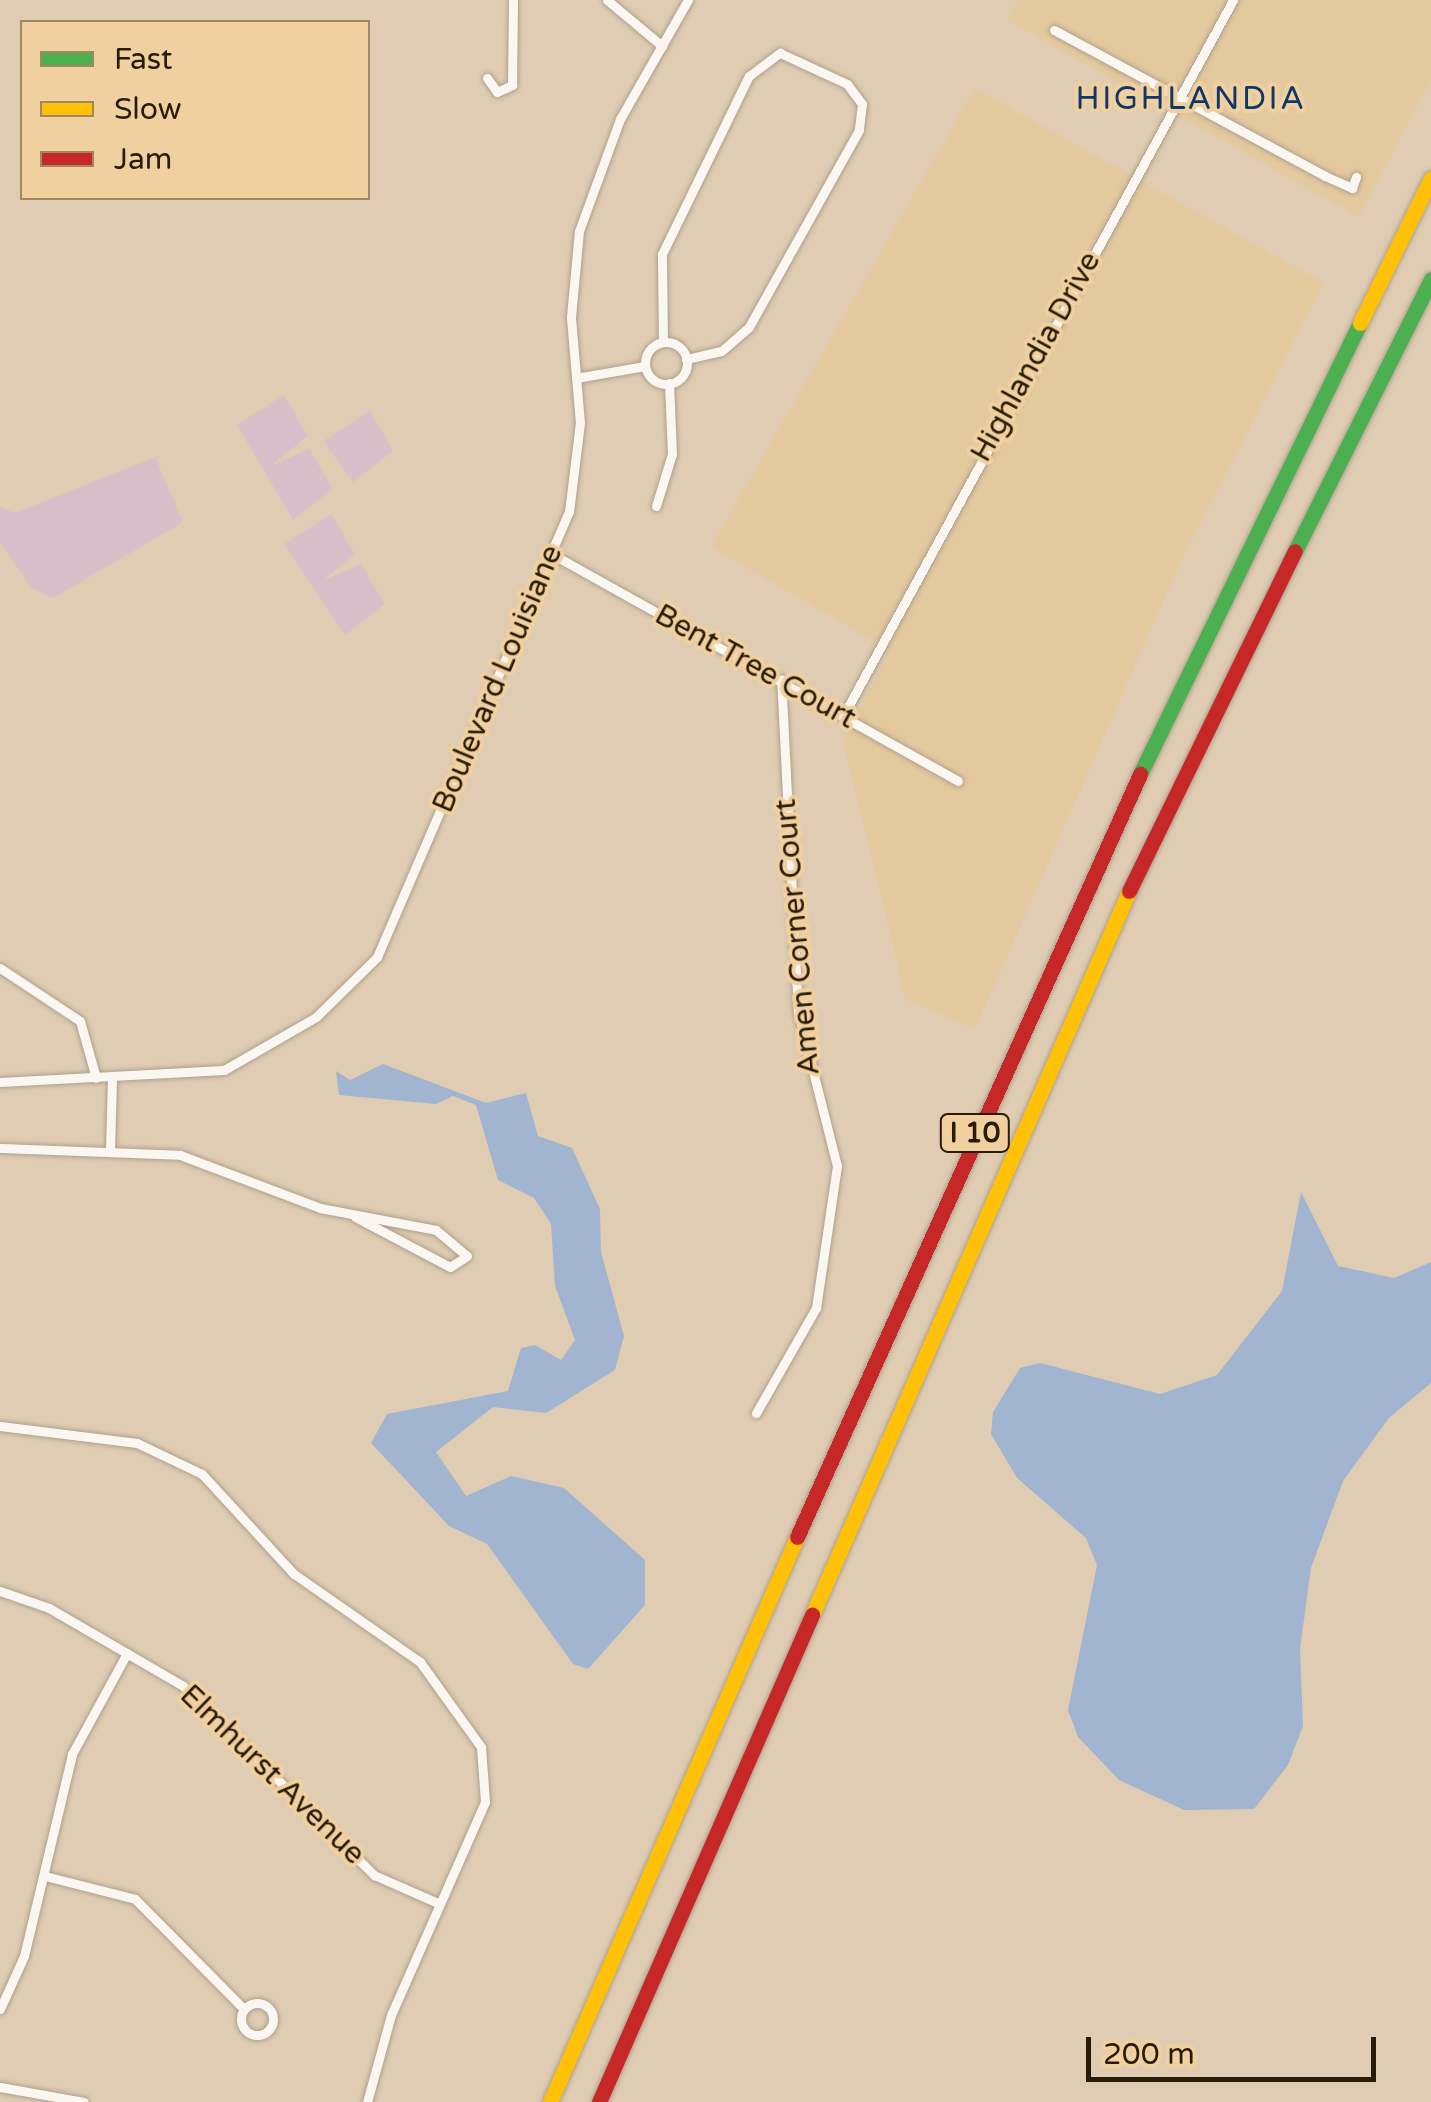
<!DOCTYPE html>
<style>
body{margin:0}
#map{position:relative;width:1431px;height:2102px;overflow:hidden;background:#dfccb2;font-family:"Varela Round",sans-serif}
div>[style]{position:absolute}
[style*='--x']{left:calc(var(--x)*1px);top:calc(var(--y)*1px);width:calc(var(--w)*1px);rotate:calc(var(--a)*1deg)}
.built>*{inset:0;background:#e4c89e}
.green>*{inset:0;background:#d7c0c9}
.water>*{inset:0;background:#a1b5d0}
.roads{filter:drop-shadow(0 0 2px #afa18d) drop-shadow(0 0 2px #afa18d)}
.street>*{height:9px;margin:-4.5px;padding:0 4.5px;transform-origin:4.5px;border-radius:4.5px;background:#faf7f3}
.street>.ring{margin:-4.5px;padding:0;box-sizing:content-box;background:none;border:9px solid #faf7f3;border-radius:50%}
.fast>*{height:15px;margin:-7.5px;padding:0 7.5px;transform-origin:7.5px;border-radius:7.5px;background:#4caf50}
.slow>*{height:15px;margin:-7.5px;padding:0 7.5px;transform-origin:7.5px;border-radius:7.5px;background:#ffc107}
.jam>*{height:15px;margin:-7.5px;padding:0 7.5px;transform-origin:7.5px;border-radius:7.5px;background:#c62828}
span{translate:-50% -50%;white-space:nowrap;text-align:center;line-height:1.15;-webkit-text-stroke:8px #f1d0a0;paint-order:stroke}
.shield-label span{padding:2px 8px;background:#f1d0a0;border:2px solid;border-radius:8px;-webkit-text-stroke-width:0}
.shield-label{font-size:28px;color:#281c09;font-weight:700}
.street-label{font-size:30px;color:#281c09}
.neighbourhood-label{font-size:32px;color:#0e376a;letter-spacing:2.5px}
.legend{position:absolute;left:20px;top:20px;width:350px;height:180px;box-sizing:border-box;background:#f1d0a0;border:2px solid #a18864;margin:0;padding:12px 18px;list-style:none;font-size:30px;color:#281c09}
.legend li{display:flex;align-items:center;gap:20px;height:50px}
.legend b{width:50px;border:2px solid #a18864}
.scale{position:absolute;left:1086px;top:2037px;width:290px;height:45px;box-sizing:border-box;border:5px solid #281c09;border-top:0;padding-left:12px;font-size:30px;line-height:35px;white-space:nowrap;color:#281c09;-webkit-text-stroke:8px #f1d0a0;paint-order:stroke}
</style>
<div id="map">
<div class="built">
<i style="clip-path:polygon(1018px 0,1431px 0,1431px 79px,1359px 217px,1007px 20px)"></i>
<i style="clip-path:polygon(975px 88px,1324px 283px,1182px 559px,975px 1029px,906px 1000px,843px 740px,891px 651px,711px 547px)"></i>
</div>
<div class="green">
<i style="clip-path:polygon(284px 395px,308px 436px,269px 467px,309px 449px,333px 489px,293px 520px,237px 425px)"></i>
<i style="clip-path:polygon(370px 411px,393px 451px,353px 482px,323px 441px)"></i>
<i style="clip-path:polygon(155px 457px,183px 522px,53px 598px,32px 588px,0 542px,0 507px,15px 513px)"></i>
<i style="clip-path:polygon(331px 514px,355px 554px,322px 581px,361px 564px,385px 604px,345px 635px,284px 544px)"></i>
</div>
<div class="water">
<i style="clip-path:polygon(383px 1064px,486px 1103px,526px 1093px,538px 1136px,572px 1148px,600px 1209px,601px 1252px,624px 1336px,615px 1370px,546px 1413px,493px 1407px,436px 1452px,466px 1496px,511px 1476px,564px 1488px,645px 1560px,645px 1605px,588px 1669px,573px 1664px,487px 1544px,449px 1526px,371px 1443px,387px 1414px,508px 1391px,521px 1348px,535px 1345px,561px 1360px,575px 1340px,555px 1286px,551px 1224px,534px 1198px,498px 1180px,476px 1105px,453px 1096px,436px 1104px,339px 1095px,336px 1071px,350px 1080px)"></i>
<i style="clip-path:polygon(1301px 1192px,1338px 1266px,1394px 1278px,1431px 1262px,1431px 1383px,1389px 1418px,1343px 1481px,1311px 1568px,1300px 1649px,1303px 1726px,1288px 1765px,1254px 1809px,1184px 1810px,1119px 1780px,1078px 1737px,1068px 1710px,1097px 1565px,1086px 1538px,1017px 1478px,991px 1434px,993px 1412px,1020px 1368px,1040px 1363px,1160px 1394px,1217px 1375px,1282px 1291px)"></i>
</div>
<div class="roads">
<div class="street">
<i style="--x:607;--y:0;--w:72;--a:39.9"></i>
<i style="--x:1054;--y:30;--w:308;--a:28.3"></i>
<i style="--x:1325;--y:176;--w:30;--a:24"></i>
<i style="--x:1352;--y:188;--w:12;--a:-70"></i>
<i style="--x:487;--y:78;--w:17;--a:54"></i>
<i style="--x:497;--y:92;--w:17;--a:-25"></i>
<i style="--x:512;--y:85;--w:85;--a:-89.3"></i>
<i style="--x:663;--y:342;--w:88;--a:-90.7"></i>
<i style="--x:662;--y:254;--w:198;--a:-64"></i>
<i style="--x:749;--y:76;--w:39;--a:-37"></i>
<i style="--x:780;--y:53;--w:74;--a:24.8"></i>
<i style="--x:847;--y:84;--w:25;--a:53"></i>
<i style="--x:862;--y:104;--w:26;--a:97"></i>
<i style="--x:859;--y:130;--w:226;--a:119.2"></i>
<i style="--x:749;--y:327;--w:37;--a:139"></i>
<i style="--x:721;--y:351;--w:36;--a:167"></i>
<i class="ring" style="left:645px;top:342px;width:33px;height:33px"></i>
<i style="--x:576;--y:378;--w:70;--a:-9.9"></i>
<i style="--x:656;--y:506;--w:54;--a:-72.9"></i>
<i style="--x:672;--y:454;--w:71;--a:-92.4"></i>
<i style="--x:552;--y:554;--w:465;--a:29.2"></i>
<i style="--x:843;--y:716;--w:815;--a:-61.42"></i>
<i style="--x:0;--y:968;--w:96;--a:33.5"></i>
<i style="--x:80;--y:1021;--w:59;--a:74.3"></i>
<i style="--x:0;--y:1082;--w:224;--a:-3.1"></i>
<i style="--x:224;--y:1070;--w:106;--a:-29.9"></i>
<i style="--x:316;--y:1017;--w:86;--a:-44.5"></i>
<i style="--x:377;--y:957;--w:485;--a:-66.7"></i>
<i style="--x:569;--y:512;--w:90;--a:-83"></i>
<i style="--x:580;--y:423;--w:106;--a:-94.9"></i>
<i style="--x:571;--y:317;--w:86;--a:-84.7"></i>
<i style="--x:579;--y:231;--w:119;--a:-69.9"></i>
<i style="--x:620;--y:119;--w:137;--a:-60.3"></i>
<i style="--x:0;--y:1148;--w:180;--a:2.2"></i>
<i style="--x:180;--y:1155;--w:150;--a:20.7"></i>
<i style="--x:320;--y:1208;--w:118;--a:10.7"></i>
<i style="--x:436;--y:1230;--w:40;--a:40"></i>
<i style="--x:467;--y:1256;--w:20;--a:147"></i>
<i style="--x:450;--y:1267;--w:107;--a:-152.2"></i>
<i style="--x:110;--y:1150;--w:72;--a:-88.4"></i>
<i style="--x:756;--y:1413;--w:121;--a:-60.3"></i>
<i style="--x:816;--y:1308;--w:144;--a:-81.6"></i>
<i style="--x:837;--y:1166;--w:159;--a:-104.2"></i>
<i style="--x:798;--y:1012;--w:333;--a:-92.9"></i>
<i style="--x:0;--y:1426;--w:138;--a:7.1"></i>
<i style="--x:137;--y:1443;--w:72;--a:25.5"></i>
<i style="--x:202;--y:1474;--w:136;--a:47.4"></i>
<i style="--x:294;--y:1574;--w:154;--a:34.9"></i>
<i style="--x:420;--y:1662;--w:105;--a:54.3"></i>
<i style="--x:481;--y:1747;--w:55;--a:85.8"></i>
<i style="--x:485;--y:1802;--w:233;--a:113.8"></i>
<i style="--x:391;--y:2015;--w:90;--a:105.4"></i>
<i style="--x:0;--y:1591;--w:52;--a:19.1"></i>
<i style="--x:49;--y:1608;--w:155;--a:30.2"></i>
<i style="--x:183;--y:1686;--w:269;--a:44.7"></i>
<i style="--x:374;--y:1875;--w:70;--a:23.6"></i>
<i style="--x:45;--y:1876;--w:93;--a:14.3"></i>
<i style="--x:135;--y:1899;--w:155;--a:45.3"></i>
<i class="ring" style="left:241px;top:2003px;width:23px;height:23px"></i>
<i style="--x:0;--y:2009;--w:58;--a:-65.6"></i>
<i style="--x:24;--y:1956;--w:208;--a:-76.6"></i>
<i style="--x:72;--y:1754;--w:115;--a:-61.4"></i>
<i style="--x:0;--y:2087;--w:85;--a:10.1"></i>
</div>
<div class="fast">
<i style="--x:1295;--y:551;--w:304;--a:-63.4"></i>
<i style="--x:1140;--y:774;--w:502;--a:-64"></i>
</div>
<div class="slow">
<i style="--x:1360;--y:323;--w:161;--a:-63.9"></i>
<i style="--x:812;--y:1615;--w:790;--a:-66.35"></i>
<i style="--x:550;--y:2102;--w:617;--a:-66.39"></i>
</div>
<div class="jam">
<i style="--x:1129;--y:891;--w:378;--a:-64"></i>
<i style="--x:797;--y:1537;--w:837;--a:-65.79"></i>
<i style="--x:599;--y:2102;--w:532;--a:-66.38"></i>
</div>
</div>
<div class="shield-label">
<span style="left:975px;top:1133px">I 10</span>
</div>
<div class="street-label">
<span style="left:1036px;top:357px;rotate:-61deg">Highlandia Drive</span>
<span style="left:755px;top:667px;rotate:29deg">Bent Tree Court</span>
<span style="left:498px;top:679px;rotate:-67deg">Boulevard Louisiane</span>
<span style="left:798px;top:937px;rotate:-95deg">Amen Corner Court</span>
<span style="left:272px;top:1775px;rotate:44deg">Elmhurst Avenue</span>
</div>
<div class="neighbourhood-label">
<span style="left:1191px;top:99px">HIGHLANDIA</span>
</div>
<ul class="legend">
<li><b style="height:12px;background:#4caf50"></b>Fast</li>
<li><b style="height:12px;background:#ffc107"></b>Slow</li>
<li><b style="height:12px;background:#c62828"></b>Jam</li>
</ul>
<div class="scale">200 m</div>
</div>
